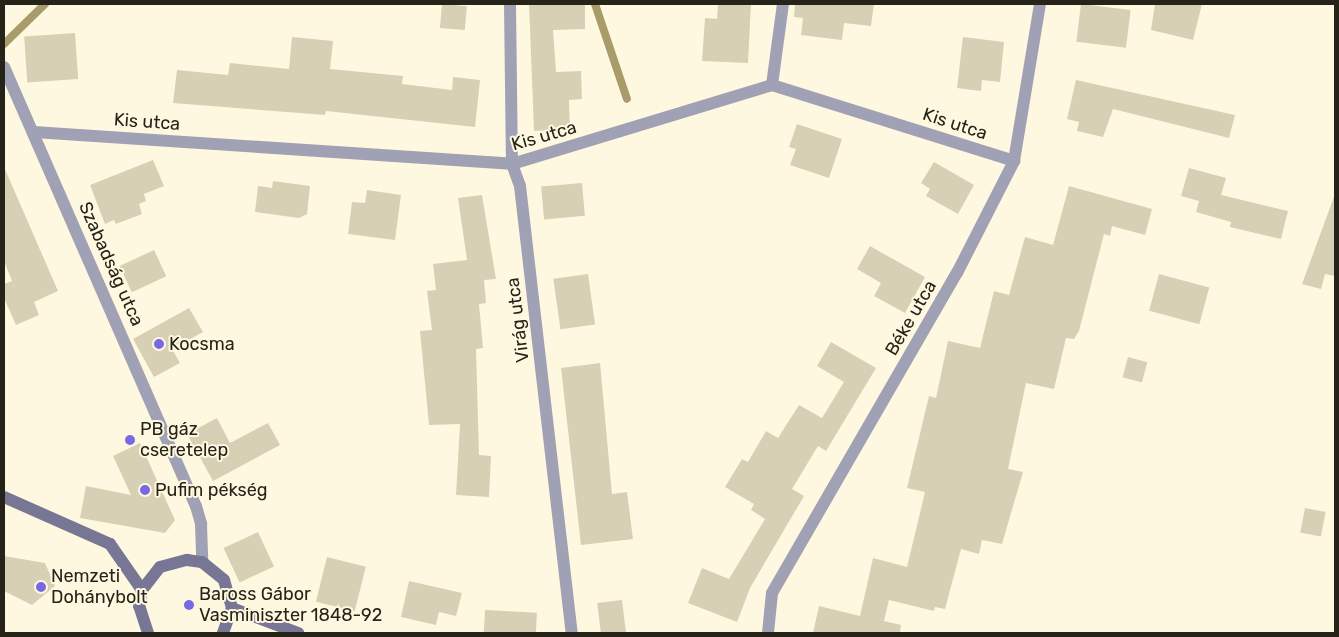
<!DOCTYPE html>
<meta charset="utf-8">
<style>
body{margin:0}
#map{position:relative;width:1339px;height:637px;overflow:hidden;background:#fff8e1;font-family:Rubik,sans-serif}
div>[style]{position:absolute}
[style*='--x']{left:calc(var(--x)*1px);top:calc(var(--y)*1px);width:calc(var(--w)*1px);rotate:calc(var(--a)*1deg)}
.stream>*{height:8px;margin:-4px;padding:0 4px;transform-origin:4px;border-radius:4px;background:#a99b6a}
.building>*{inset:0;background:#d8d0b4;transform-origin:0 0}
.street>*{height:12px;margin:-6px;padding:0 6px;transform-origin:6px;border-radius:6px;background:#a1a1b6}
.secondary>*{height:12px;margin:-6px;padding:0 6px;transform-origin:6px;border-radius:6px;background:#777695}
.dots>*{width:14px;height:14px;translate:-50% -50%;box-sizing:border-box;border:2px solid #fff8e1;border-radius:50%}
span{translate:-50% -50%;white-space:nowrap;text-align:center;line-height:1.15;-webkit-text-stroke:4px #fff8e1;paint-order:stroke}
.street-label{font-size:18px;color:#262318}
.poi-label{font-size:18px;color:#262318}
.left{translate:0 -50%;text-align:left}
.frame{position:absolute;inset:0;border:5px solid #262318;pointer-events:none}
</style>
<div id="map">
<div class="stream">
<i style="--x:595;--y:4;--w:100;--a:71.4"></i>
<i style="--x:4;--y:44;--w:57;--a:-44.3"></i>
</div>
<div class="building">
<i style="left:442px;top:4px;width:25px;height:24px;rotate:5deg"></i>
<i style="clip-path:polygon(529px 4px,585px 5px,585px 29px,553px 30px,556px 72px,581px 71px,582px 99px,569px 100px,570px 129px,534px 131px)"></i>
<i style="clip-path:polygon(718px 4px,751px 4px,748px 63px,702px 61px,705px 18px,717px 19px)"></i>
<i style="clip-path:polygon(795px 4px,874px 4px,871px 26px,844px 23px,842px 40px,801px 35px,803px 18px,794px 17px)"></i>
<i style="left:1081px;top:4px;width:50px;height:38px;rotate:7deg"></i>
<i style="clip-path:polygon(1155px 4px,1202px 4px,1193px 40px,1151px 30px)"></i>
<i style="left:75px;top:33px;width:46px;height:51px;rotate:86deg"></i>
<i style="clip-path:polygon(292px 37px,333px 41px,330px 69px,403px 76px,402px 84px,452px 90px,453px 77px,480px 80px,475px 127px,326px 111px,325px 115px,173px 103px,177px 70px,228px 75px,230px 63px,289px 69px)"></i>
<i style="clip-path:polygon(963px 37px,1004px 42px,1000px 82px,982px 80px,981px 91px,957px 88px)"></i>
<i style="clip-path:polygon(1076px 80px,1235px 115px,1229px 138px,1113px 109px,1103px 137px,1077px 131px,1079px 122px,1067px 119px)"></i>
<i style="clip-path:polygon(797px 124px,842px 139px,829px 178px,790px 165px,796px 149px,789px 147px)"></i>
<i style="clip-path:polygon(153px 160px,164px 186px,144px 194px,146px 201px,139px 204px,142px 214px,116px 224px,114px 220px,105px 224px,90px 185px)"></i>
<i style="clip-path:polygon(934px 162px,974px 185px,958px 214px,926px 196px,930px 189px,921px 183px)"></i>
<i style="clip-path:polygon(4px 167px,58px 291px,34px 302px,39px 315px,16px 325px,4px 298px,4px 284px,12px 281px,4px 261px)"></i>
<i style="clip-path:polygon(1189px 168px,1226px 178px,1221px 195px,1288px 211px,1281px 239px,1230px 227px,1231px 222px,1196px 212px,1199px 201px,1181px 196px)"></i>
<i style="clip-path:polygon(273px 181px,310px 186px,307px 214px,299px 218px,255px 212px,258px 186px,272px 188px)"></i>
<i style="left:582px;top:183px;width:33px;height:41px;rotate:85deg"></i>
<i style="clip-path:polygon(1069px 186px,1152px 209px,1145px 235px,1112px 226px,1110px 236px,1104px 234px,1079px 331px,1074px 339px,1066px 338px,1054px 389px,1026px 383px,1008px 469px,1023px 472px,1002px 544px,982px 540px,979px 554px,961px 549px,945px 609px,935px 607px,934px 611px,889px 600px,884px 621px,901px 625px,900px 633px,813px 633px,819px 606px,860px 616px,873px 558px,907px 567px,925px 492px,907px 488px,929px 396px,936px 398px,948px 341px,980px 348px,994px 291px,1009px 295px,1025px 237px,1053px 245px)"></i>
<i style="clip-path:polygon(367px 190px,401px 195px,395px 240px,348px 234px,352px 202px,365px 203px)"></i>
<i style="clip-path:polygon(1335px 194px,1335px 276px,1325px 274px,1321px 289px,1302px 284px)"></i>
<i style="clip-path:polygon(482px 195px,496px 279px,484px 280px,486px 303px,479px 304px,483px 348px,476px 349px,479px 455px,491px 456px,489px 497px,456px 495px,460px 424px,429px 425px,420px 331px,432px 330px,427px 291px,436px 290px,433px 264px,467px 260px,458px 198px)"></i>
<i style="clip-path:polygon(870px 246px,925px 277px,905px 313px,874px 296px,881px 283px,857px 269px)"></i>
<i style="left:154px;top:250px;width:29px;height:38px;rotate:65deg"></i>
<i style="left:588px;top:274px;width:51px;height:35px;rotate:82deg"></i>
<i style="left:1159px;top:274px;width:52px;height:38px;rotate:15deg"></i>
<i style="clip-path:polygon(189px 308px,203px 332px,172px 349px,180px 363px,154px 377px,133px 339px)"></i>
<i style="clip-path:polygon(831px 342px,876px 368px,826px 451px,818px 446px,792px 489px,804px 496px,750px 588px,737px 622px,688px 603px,702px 568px,729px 579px,765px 519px,751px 510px,754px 504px,725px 487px,742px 459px,748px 462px,766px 431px,778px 438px,799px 405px,822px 418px,844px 382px,817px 366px)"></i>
<i style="left:1128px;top:357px;width:20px;height:21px;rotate:15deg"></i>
<i style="clip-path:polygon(600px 363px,612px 494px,627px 492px,633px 539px,581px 545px,561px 368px)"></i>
<i style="clip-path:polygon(217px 418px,230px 443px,268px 423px,280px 445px,213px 481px,187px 434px)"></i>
<i style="clip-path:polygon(140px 443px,175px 520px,165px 533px,80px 518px,86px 486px,131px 495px,113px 456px)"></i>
<i style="left:1305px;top:508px;width:21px;height:25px;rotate:11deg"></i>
<i style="left:258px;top:532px;width:38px;height:38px;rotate:65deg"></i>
<i style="clip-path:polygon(4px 556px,45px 563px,55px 586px,32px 605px,4px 591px)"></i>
<i style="left:327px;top:557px;width:40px;height:46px;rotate:14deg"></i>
<i style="clip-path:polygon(409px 581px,462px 593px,456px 616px,439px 612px,436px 625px,401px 617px)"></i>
<i style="left:622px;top:600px;width:33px;height:25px;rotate:83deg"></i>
<i style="left:485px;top:610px;width:52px;height:23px;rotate:3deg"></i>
</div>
<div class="street">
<i style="--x:510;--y:4;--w:160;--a:89.3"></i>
<i style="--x:512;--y:164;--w:23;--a:70"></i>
<i style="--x:520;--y:186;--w:450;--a:83.4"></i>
<i style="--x:4;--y:67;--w:479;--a:66.4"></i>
<i style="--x:196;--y:506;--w:19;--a:74"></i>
<i style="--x:201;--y:524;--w:38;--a:88"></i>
<i style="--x:772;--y:85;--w:82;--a:-82.3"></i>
<i style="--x:34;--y:132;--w:479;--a:3.8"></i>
<i style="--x:512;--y:164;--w:272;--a:-16.9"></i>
<i style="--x:772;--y:85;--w:254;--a:17.4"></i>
<i style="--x:768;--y:633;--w:40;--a:-84.3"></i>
<i style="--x:772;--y:593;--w:370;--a:-60"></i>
<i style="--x:957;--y:273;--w:126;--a:-63"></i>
<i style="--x:1014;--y:161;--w:159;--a:-80.6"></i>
</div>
<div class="secondary">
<i style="--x:4;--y:497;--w:116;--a:23.9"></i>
<i style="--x:110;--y:544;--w:56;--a:55.2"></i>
<i style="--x:232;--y:608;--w:71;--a:20.7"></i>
<i style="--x:148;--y:633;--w:28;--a:-108"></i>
<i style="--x:139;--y:606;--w:16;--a:-79"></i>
<i style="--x:142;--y:590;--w:29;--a:-52"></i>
<i style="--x:160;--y:567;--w:28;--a:-15"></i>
<i style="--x:187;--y:560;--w:15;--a:8"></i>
<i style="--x:202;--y:562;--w:28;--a:39"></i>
<i style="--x:224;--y:580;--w:29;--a:74"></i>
<i style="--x:232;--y:608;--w:27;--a:110"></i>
</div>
<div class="dots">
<i style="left:159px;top:344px;background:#7968e3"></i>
<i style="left:130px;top:440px;background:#7968e3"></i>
<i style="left:145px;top:490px;background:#7968e3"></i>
<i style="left:41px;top:587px;background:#7968e3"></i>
<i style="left:189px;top:605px;background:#7968e3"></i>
</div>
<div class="street-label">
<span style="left:147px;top:122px;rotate:4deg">Kis utca</span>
<span style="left:955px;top:124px;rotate:18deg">Kis utca</span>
<span style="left:544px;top:136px;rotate:-16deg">Kis utca</span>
<span style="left:111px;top:264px;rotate:66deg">Szabadság utca</span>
<span style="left:911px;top:318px;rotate:-60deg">Béke utca</span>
<span style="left:518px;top:320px;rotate:-97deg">Virág utca</span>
</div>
<div class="poi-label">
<span class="left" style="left:169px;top:344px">Kocsma</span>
<span class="left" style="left:140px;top:440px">PB gáz<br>cseretelep</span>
<span class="left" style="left:155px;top:490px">Pufim pékség</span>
<span class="left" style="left:51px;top:587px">Nemzeti<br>Dohánybolt</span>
<span class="left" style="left:199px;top:605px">Baross Gábor<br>Vasminiszter 1848-92</span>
</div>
<div class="frame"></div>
</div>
